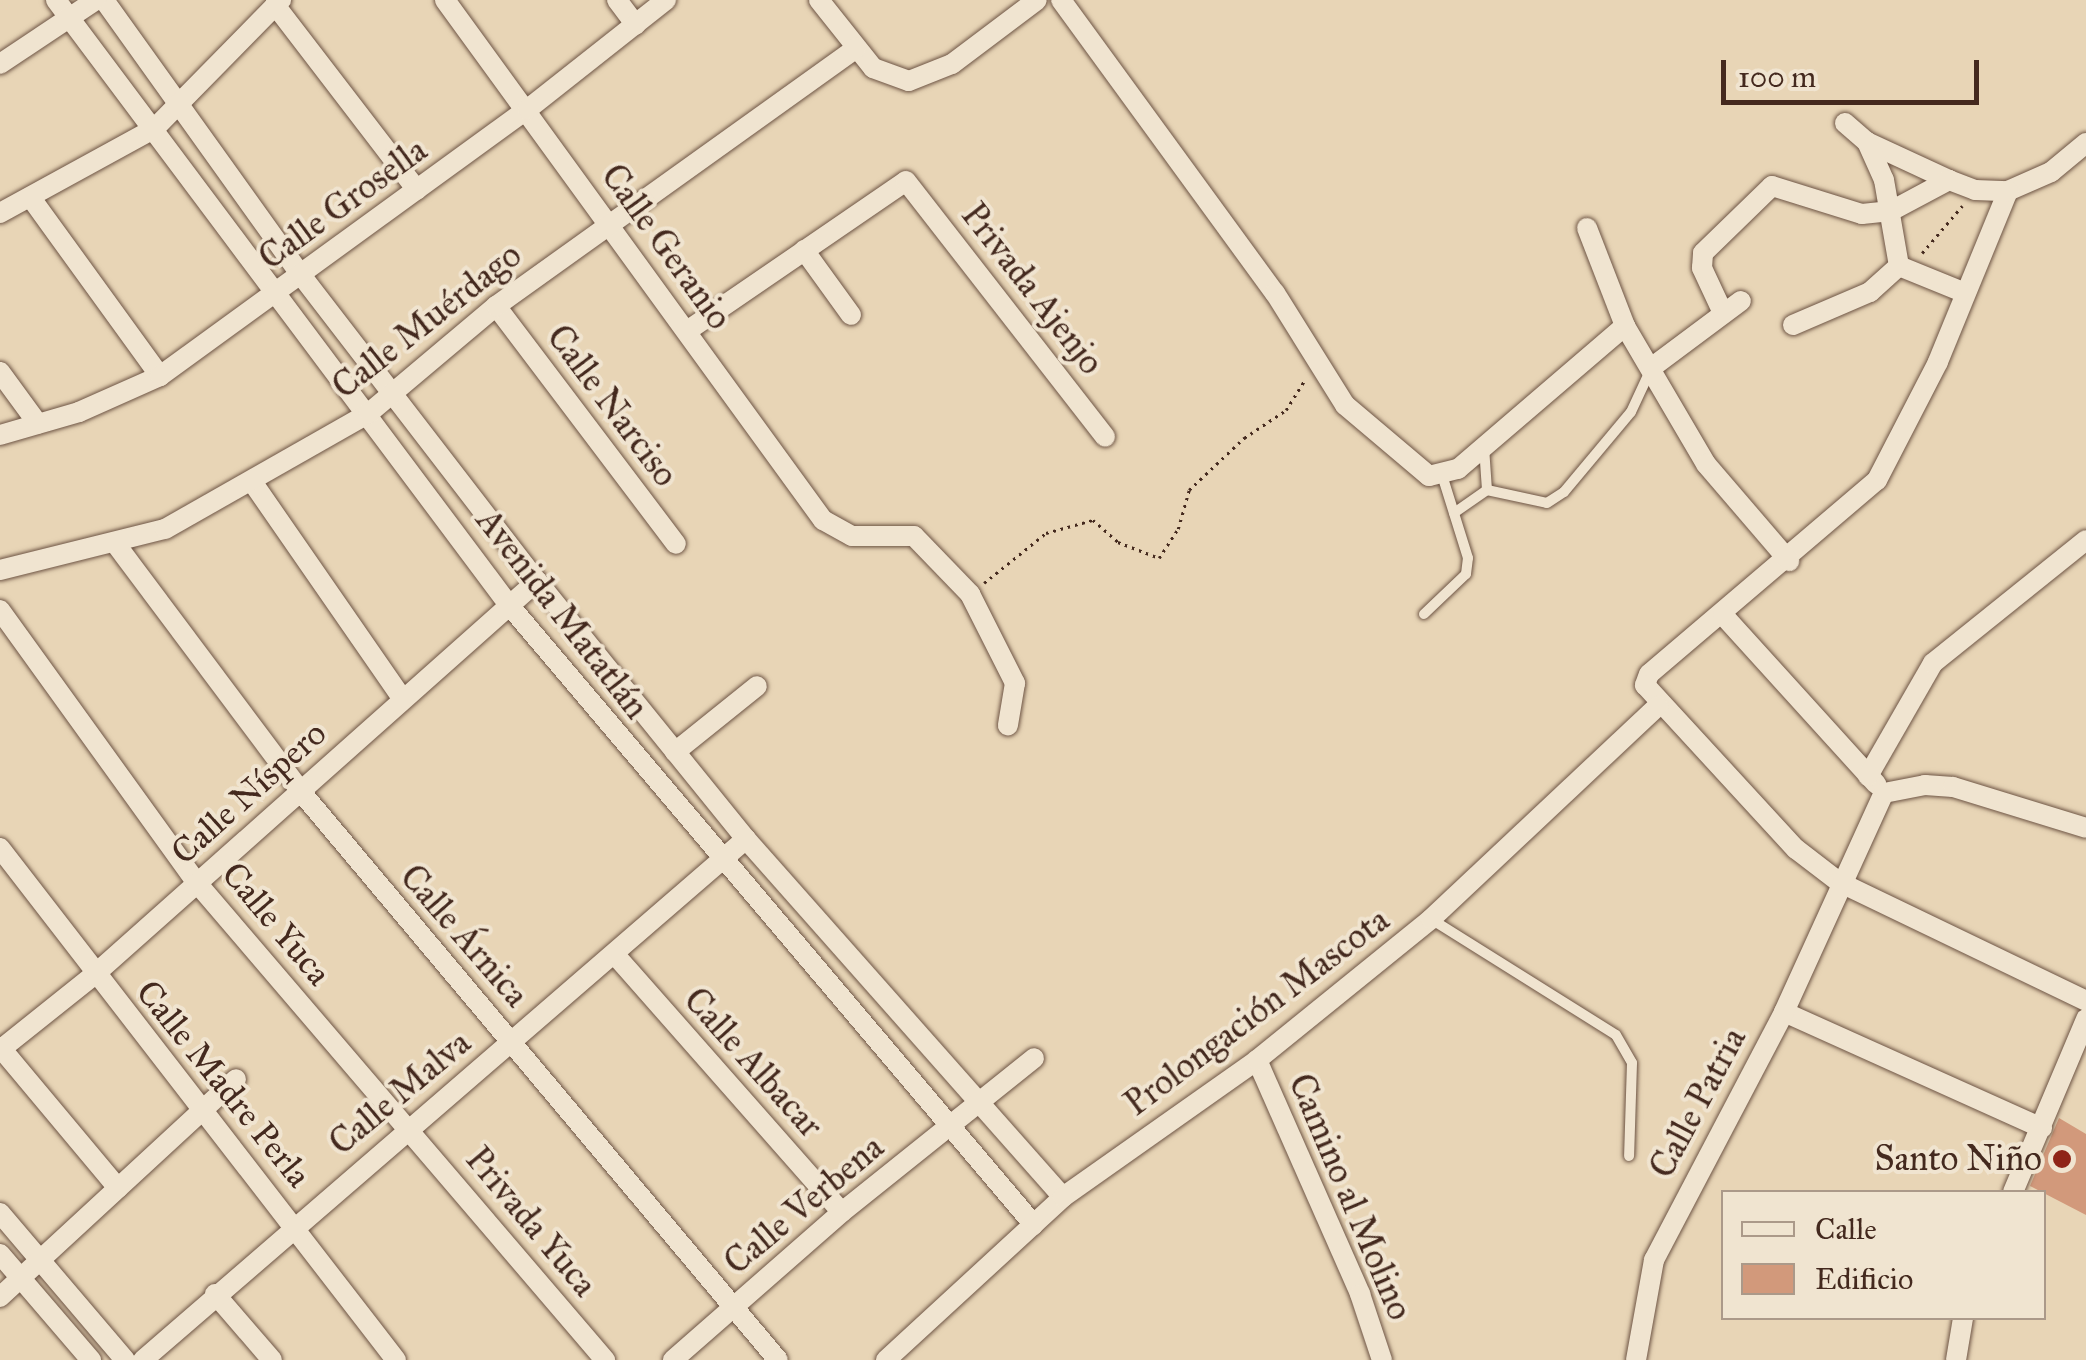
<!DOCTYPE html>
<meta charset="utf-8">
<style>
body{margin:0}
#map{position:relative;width:2086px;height:1360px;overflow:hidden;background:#e8d5b6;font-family:"IM FELL Great Primer",serif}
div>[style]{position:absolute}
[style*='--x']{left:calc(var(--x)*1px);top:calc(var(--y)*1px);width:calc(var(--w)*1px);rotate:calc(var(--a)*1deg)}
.building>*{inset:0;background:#d2997b}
.path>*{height:2.5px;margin-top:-1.25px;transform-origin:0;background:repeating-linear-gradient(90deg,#44291e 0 2.5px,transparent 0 7.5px)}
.roads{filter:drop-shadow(0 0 2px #6d5444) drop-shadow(0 0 2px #6d5444)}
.lane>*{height:10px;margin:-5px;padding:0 5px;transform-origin:5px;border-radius:5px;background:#f0e4d0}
.street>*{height:20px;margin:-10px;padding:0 10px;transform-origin:10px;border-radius:10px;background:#f0e4d0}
.dots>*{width:28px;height:28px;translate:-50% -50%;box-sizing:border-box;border:5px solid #f0e4d0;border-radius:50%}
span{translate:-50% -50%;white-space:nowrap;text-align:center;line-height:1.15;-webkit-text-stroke:8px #f0e4d0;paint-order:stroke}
.street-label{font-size:35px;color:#44291e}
.poi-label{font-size:35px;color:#44291e}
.right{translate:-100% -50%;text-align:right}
.legend{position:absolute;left:1721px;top:1190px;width:325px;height:130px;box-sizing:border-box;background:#f0e4d0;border:2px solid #ab9989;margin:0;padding:12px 18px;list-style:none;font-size:30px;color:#44291e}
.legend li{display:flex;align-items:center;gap:20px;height:50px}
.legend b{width:50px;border:2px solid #ab9989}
.scale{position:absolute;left:1721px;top:60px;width:258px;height:45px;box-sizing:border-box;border:5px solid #44291e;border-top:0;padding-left:12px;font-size:30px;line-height:35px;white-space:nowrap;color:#44291e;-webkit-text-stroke:8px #f0e4d0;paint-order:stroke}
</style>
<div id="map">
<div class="building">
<i style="clip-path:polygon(2059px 1118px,2086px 1134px,2086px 1215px,2030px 1186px)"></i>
</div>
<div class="path">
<i style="--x:1922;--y:253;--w:62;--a:-49.6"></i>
<i style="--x:984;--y:583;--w:80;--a:-38.9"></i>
<i style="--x:1046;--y:533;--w:49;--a:-15.5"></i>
<i style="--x:1093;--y:520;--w:33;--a:41"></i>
<i style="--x:1118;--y:542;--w:44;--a:21.3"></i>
<i style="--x:1159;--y:558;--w:35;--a:-57"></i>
<i style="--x:1178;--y:529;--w:41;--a:-74.2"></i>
<i style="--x:1189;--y:490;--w:76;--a:-43.4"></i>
<i style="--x:1244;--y:438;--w:50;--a:-33.7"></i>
<i style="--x:1286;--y:410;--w:36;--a:-58"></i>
</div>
<div class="roads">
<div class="lane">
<i style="--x:1487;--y:490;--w:61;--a:12.2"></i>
<i style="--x:1547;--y:503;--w:20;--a:-33"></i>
<i style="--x:1564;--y:492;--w:104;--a:-50.1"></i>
<i style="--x:1631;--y:412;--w:47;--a:-65.1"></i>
<i style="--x:1454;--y:513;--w:40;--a:-34.9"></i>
<i style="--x:1487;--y:490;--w:43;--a:-94"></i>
<i style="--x:1424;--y:614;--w:58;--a:-43.6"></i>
<i style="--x:1466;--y:574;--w:16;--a:-83"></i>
<i style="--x:1468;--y:558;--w:84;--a:-107.4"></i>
<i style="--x:1431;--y:919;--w:218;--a:32.1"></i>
<i style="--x:1616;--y:1035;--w:32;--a:60"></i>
<i style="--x:1632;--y:1063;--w:93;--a:91.8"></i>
</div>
<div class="street">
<i style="--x:56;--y:0;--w:756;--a:53.18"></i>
<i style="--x:509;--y:605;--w:812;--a:49.74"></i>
<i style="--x:104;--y:0;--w:338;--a:54.4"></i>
<i style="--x:301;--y:275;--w:386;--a:52.4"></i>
<i style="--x:537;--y:581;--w:332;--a:51"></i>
<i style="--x:746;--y:839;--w:478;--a:48.5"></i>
<i style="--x:445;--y:0;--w:643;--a:53.99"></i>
<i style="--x:823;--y:520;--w:33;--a:29"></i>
<i style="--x:852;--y:536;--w:62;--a:0"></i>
<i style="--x:914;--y:536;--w:81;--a:46"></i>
<i style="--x:970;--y:594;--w:100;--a:63.2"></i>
<i style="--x:1015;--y:683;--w:43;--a:99.5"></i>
<i style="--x:617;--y:0;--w:31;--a:53"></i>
<i style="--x:819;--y:0;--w:87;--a:51.5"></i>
<i style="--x:873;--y:68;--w:38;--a:20"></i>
<i style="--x:909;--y:81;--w:46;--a:-21.6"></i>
<i style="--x:952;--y:64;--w:106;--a:-37"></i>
<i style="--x:1061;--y:0;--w:363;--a:53.9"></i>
<i style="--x:1275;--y:293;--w:132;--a:58"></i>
<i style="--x:1345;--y:405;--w:110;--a:40.2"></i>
<i style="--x:1429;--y:476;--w:30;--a:-14"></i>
<i style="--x:1458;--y:469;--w:220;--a:-40.6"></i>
<i style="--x:275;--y:5;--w:233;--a:52.5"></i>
<i style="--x:0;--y:64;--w:115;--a:-33.7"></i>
<i style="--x:1845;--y:123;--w:29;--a:41"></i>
<i style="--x:1867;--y:142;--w:90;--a:24.9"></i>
<i style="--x:2086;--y:143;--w:45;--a:140.4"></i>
<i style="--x:2051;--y:172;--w:47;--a:156.2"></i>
<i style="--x:2008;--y:191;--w:185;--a:112.3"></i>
<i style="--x:1938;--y:362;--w:133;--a:117.3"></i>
<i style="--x:1877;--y:480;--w:299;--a:139.6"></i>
<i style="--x:1649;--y:674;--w:12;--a:110"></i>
<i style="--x:1645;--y:685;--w:223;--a:47.4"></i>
<i style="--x:1796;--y:849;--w:54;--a:37.5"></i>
<i style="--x:1839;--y:882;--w:274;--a:25.7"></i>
<i style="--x:31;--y:198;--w:220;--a:54.1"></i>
<i style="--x:0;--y:213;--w:177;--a:-28.7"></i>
<i style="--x:155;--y:128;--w:180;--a:-45.5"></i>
<i style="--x:1587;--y:228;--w:105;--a:68.8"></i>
<i style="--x:1625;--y:326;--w:160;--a:59.6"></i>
<i style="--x:1706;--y:464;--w:128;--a:49.4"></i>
<i style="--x:804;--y:250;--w:80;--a:54.1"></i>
<i style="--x:1899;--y:266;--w:69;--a:22.1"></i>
<i style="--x:496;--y:306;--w:298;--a:52.9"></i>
<i style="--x:1723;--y:313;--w:50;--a:-115"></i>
<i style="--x:1702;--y:268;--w:15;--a:-86"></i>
<i style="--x:1703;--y:253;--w:96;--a:-44.2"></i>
<i style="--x:1772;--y:186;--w:94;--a:17.3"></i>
<i style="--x:1862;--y:214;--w:29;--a:-6"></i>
<i style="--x:1891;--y:211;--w:66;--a:-28.1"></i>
<i style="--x:1949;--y:180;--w:28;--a:21"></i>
<i style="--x:1975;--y:190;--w:33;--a:2"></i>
<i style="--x:1793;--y:325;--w:84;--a:-23.2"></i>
<i style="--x:1870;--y:292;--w:39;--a:-42"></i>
<i style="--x:1899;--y:266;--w:87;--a:-99.9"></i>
<i style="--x:1884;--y:180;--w:42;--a:-114.1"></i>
<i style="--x:687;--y:331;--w:265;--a:-34.4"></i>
<i style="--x:906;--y:181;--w:324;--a:52.1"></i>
<i style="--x:1651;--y:368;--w:112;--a:-36.7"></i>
<i style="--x:0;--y:372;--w:64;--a:53.8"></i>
<i style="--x:0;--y:435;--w:82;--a:-16.2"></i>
<i style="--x:79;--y:412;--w:89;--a:-24"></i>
<i style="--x:160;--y:376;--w:455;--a:-36"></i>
<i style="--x:528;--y:109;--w:176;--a:-38.3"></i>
<i style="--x:253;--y:483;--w:262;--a:55.3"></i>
<i style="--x:115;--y:543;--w:312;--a:53.2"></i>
<i style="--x:302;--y:793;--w:740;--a:49.99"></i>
<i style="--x:0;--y:570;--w:170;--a:-14"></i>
<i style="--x:165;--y:529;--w:235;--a:-29.6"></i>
<i style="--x:369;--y:413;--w:166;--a:-40.1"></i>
<i style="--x:496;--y:306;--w:443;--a:-35.6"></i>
<i style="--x:0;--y:610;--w:337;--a:54.2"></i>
<i style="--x:197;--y:883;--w:628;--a:49.46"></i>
<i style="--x:1723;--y:615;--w:228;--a:47.8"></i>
<i style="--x:675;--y:752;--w:105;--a:-38.8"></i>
<i style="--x:1868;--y:776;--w:130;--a:-60.1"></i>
<i style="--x:1933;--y:663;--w:196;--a:-38.8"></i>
<i style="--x:0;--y:848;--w:647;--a:52.28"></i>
<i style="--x:616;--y:956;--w:341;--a:48.6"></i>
<i style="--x:1784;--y:1012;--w:283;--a:24.2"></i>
<i style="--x:0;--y:1047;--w:184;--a:50.1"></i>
<i style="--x:0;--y:1050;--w:120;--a:-38.6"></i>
<i style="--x:94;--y:975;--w:593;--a:-41.65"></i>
<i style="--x:1257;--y:1060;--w:256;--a:66.2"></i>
<i style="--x:1360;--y:1294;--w:70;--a:71.6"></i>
<i style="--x:2013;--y:1192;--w:188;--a:-67.1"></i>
<i style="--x:0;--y:1213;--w:193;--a:49.6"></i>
<i style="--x:0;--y:1254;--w:140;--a:49.4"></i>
<i style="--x:215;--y:1294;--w:87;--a:49.2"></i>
<i style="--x:0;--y:1297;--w:321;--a:-42.7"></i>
<i style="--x:143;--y:1360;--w:797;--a:-40.83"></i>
<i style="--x:673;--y:1360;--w:225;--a:-41.2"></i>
<i style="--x:842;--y:1212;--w:246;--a:-38.7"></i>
<i style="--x:886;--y:1360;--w:241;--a:-42.6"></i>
<i style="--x:1063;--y:1197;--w:237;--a:-35.2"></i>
<i style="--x:1257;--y:1060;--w:224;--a:-39"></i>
<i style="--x:1431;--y:919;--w:311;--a:-43.2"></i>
<i style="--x:1636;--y:1360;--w:102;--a:-79.8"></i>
<i style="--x:1654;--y:1260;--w:280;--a:-62.3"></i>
<i style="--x:1784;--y:1012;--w:241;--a:-65.5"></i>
<i style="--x:1884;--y:793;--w:42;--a:-11"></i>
<i style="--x:1925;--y:785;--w:28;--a:4"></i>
<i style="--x:1953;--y:787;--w:139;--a:17.1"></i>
<i style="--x:1956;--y:1360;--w:43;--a:-80.5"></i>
</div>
</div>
<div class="dots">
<i style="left:2062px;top:1159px;background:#8f2418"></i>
</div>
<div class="street-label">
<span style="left:343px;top:204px;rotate:-36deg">Calle Grosella</span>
<span style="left:666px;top:247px;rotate:54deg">Calle Geranio</span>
<span style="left:1032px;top:289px;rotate:52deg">Privada Ajenjo</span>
<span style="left:427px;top:321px;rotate:-38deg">Calle Muérdago</span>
<span style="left:612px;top:406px;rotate:53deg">Calle Narciso</span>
<span style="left:562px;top:614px;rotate:52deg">Avenida Matatlán</span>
<span style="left:249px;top:793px;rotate:-42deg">Calle Níspero</span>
<span style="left:276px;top:924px;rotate:50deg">Calle Yuca</span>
<span style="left:464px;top:936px;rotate:49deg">Calle Árnica</span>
<span style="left:1257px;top:1012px;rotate:-37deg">Prolongación Mascota</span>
<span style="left:753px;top:1063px;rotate:48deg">Calle Albacar</span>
<span style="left:223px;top:1084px;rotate:51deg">Calle Madre Perla</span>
<span style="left:400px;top:1093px;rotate:-40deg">Calle Malva</span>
<span style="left:1698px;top:1103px;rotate:-62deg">Calle Patria</span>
<span style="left:1350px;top:1197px;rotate:67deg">Camino al Molino</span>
<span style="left:804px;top:1205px;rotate:-40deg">Calle Verbena</span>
<span style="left:531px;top:1222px;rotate:50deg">Privada Yuca</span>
</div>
<div class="poi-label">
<span class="right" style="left:2042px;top:1159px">Santo Niño</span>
</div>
<ul class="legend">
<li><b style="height:12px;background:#f0e4d0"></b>Calle</li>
<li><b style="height:28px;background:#d2997b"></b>Edificio</li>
</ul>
<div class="scale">100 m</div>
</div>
